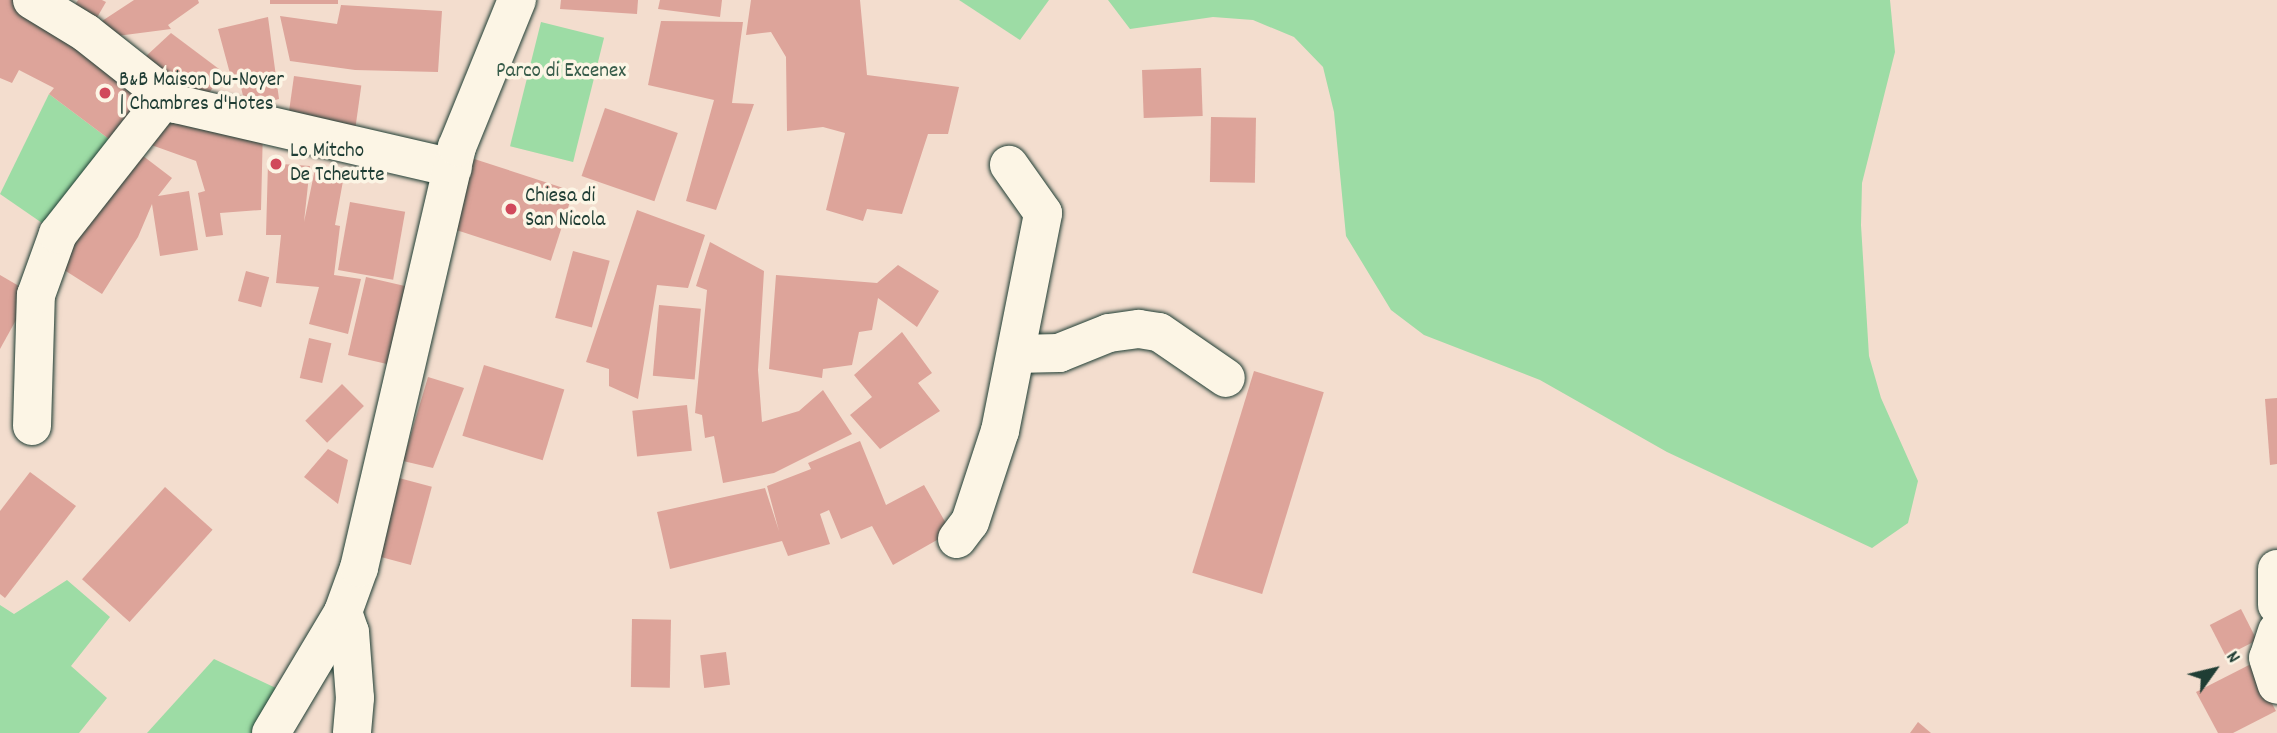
<!DOCTYPE html>
<style>
body{margin:0}
#map{position:relative;width:2277px;height:733px;overflow:hidden;background:#f3ddce;font-family:Dekko,sans-serif}
div>[style]{position:absolute}
[style*='--x']{left:calc(var(--x)*1px);top:calc(var(--y)*1px);width:calc(var(--w)*1px);rotate:calc(var(--a)*1deg)}
.green>*{inset:0;background:#9ddca5;transform-origin:0 0}
.building>*{inset:0;background:#dda49a;transform-origin:0 0}
.roads{filter:drop-shadow(0 0 2px #1f3d34) drop-shadow(0 0 2px #1f3d34)}
.minor>*{height:38px;margin:-19px;padding:0 19px;transform-origin:19px;border-radius:19px;background:#fcf5e5}
.major>*{height:38px;margin:-19px;padding:0 19px;transform-origin:19px;border-radius:19px;background:#fcf5e5}
.dots>*{width:19px;height:19px;translate:-50% -50%;box-sizing:border-box;border:4px solid #fcf5e5;border-radius:50%}
span{translate:-50% -50%;white-space:nowrap;text-align:center;line-height:1.15;-webkit-text-stroke:7px #fcf5e5;paint-order:stroke}
.park-label{font-size:21px;color:#385d4b}
.poi-label{font-size:21px;color:#1f3d34}
.left{translate:0 -50%;text-align:left}
.north{position:absolute;left:2179px;top:635px;width:70px;height:70px;-webkit-text-stroke:5px #fcf5e5;paint-order:stroke;rotate:56deg;font-size:19px;font-weight:700;line-height:28px;text-align:center;color:#1f3d34}
.north::after{content:'';display:block;margin:auto;width:24px;height:32px;background:#1f3d34;clip-path:polygon(50% 0,100% 100%,50% 72%,0 100%)}
</style>
<div id="map">
<div class="green">
<i style="clip-path:polygon(959px 0,1049px 0,1020px 40px)"></i>
<i style="clip-path:polygon(1108px 0,1890px 0,1895px 52px,1862px 183px,1861px 225px,1869px 356px,1881px 398px,1918px 481px,1908px 523px,1872px 548px,1667px 452px,1540px 380px,1424px 335px,1391px 310px,1346px 236px,1334px 112px,1323px 67px,1294px 37px,1253px 20px,1213px 17px,1130px 29px)"></i>
<i style="left:541px;top:22px;width:65px;height:128px;rotate:14deg"></i>
<i style="clip-path:polygon(49px 94px,121px 148px,58px 234px,0 194px)"></i>
<i style="clip-path:polygon(67px 580px,110px 617px,71px 666px,107px 698px,79px 733px,0 733px,0 605px,14px 614px)"></i>
<i style="clip-path:polygon(214px 659px,278px 689px,252px 733px,147px 733px)"></i>
</div>
<div class="building">
<i style="clip-path:polygon(0 0,16px 0,158px 97px,121px 148px,49px 94px,54px 88px,19px 70px,12px 83px,0 78px)"></i>
<i style="clip-path:polygon(78px 0,102px 0,106px 2px,95px 21px,73px 8px)"></i>
<i style="clip-path:polygon(134px 0,198px 0,199px 3px,168px 25px,171px 29px,117px 36px,102px 21px)"></i>
<i style="left:270px;top:0;width:68px;height:4px"></i>
<i style="clip-path:polygon(561px 0,638px 0,637px 14px,560px 9px)"></i>
<i style="clip-path:polygon(660px 0,722px 0,720px 17px,658px 9px)"></i>
<i style="clip-path:polygon(751px 0,860px 0,867px 75px,959px 87px,948px 134px,928px 134px,902px 214px,867px 209px,863px 221px,826px 210px,845px 133px,823px 127px,787px 131px,786px 57px,771px 32px,746px 35px)"></i>
<i style="clip-path:polygon(341px 5px,442px 11px,438px 72px,355px 70px,290px 61px,280px 16px,337px 24px)"></i>
<i style="clip-path:polygon(268px 17px,279px 99px,246px 108px,239px 79px,232px 81px,218px 29px)"></i>
<i style="clip-path:polygon(661px 21px,743px 22px,732px 103px,754px 104px,716px 210px,686px 201px,714px 100px,648px 85px)"></i>
<i style="clip-path:polygon(171px 33px,223px 72px,204px 101px,144px 58px)"></i>
<i style="left:1201px;top:68px;width:48px;height:59px;rotate:88deg"></i>
<i style="left:294px;top:76px;width:68px;height:44px;rotate:8deg"></i>
<i style="clip-path:polygon(168px 107px,263px 127px,261px 210px,220px 213px,223px 235px,206px 237px,198px 193px,205px 191px,196px 161px,143px 142px)"></i>
<i style="left:605px;top:108px;width:77px;height:72px;rotate:19deg"></i>
<i style="left:1211px;top:117px;width:45px;height:65px;rotate:1deg"></i>
<i style="clip-path:polygon(130px 146px,172px 178px,158px 196px,189px 191px,198px 250px,160px 256px,152px 204px,138px 237px,102px 294px,50px 261px)"></i>
<i style="left:465px;top:156px;width:114px;height:73px;rotate:18deg"></i>
<i style="clip-path:polygon(268px 163px,310px 166px,304px 222px,315px 169px,345px 170px,335px 225px,340px 226px,334px 275px,361px 279px,348px 334px,309px 324px,319px 287px,276px 283px,281px 235px,266px 235px)"></i>
<i style="left:350px;top:202px;width:56px;height:69px;rotate:10deg"></i>
<i style="clip-path:polygon(637px 210px,705px 235px,688px 288px,657px 285px,638px 399px,609px 386px,609px 369px,586px 362px)"></i>
<i style="clip-path:polygon(710px 242px,764px 271px,758px 370px,762px 422px,799px 411px,823px 390px,852px 434px,774px 473px,723px 483px,714px 436px,705px 438px,702px 415px,695px 413px,707px 290px,696px 286px)"></i>
<i style="left:573px;top:251px;width:38px;height:69px;rotate:15deg"></i>
<i style="clip-path:polygon(898px 265px,939px 291px,917px 327px,878px 298px,872px 330px,859px 332px,852px 365px,823px 369px,822px 378px,769px 369px,776px 275px,877px 283px)"></i>
<i style="left:246px;top:271px;width:24px;height:31px;rotate:15deg"></i>
<i style="clip-path:polygon(0 275px,31px 293px,0 349px)"></i>
<i style="left:366px;top:277px;width:41px;height:80px;rotate:13deg"></i>
<i style="left:659px;top:305px;width:42px;height:71px;rotate:5deg"></i>
<i style="clip-path:polygon(902px 332px,932px 373px,918px 383px,940px 411px,880px 449px,850px 415px,872px 397px,854px 375px)"></i>
<i style="left:309px;top:338px;width:23px;height:41px;rotate:13deg"></i>
<i style="left:484px;top:365px;width:84px;height:74px;rotate:17deg"></i>
<i style="left:1254px;top:371px;width:73px;height:211px;rotate:17deg"></i>
<i style="clip-path:polygon(428px 377px,464px 388px,433px 468px,403px 461px)"></i>
<i style="left:342px;top:384px;width:31px;height:52px;rotate:45deg"></i>
<i style="clip-path:polygon(2277px 398px,2277px 464px,2270px 465px,2265px 399px)"></i>
<i style="left:687px;top:405px;width:46px;height:55px;rotate:84deg"></i>
<i style="clip-path:polygon(860px 441px,886px 505px,924px 485px,951px 532px,893px 565px,872px 526px,841px 539px,829px 510px,820px 514px,830px 544px,788px 556px,782px 541px,670px 569px,657px 512px,765px 488px,779px 531px,767px 486px,811px 469px,808px 463px)"></i>
<i style="clip-path:polygon(328px 449px,348px 460px,338px 504px,304px 477px)"></i>
<i style="clip-path:polygon(30px 472px,76px 506px,5px 598px,0 594px,0 511px)"></i>
<i style="left:399px;top:478px;width:34px;height:81px;rotate:15deg"></i>
<i style="left:165px;top:487px;width:64px;height:124px;rotate:42deg"></i>
<i style="left:2241px;top:609px;width:35px;height:35px;rotate:63deg"></i>
<i style="left:632px;top:619px;width:39px;height:68px;rotate:1deg"></i>
<i style="left:726px;top:652px;width:33px;height:26px;rotate:83deg"></i>
<i style="clip-path:polygon(2251px 664px,2276px 711px,2233px 733px,2218px 733px,2196px 692px)"></i>
<i style="clip-path:polygon(1918px 722px,1931px 733px,1910px 733px)"></i>
</div>
<div class="roads">
<div class="minor">
<i style="--x:32;--y:0;--w:63;--a:31.4"></i>
<i style="--x:86;--y:33;--w:115;--a:38.3"></i>
<i style="--x:176;--y:104;--w:284;--a:13"></i>
<i style="--x:1016;--y:354;--w:43;--a:-1.3"></i>
<i style="--x:1059;--y:353;--w:54;--a:-21.8"></i>
<i style="--x:1109;--y:333;--w:30;--a:-8"></i>
<i style="--x:1139;--y:329;--w:20;--a:9"></i>
<i style="--x:1159;--y:332;--w:81;--a:34.5"></i>
<i style="--x:32;--y:426;--w:131;--a:-88.3"></i>
<i style="--x:36;--y:295;--w:65;--a:-70.2"></i>
<i style="--x:58;--y:234;--w:174;--a:-51.8"></i>
<i style="--x:957;--y:539;--w:21;--a:-53"></i>
<i style="--x:970;--y:522;--w:96;--a:-71.8"></i>
<i style="--x:1000;--y:431;--w:222;--a:-78.8"></i>
<i style="--x:1043;--y:213;--w:59;--a:-125.3"></i>
<i style="--x:2277;--y:569;--w:36;--a:90"></i>
<i style="--x:343;--y:612;--w:21;--a:71"></i>
<i style="--x:350;--y:632;--w:66;--a:85.7"></i>
<i style="--x:355;--y:698;--w:35;--a:95"></i>
<i style="--x:2277;--y:631;--w:28;--a:108"></i>
<i style="--x:2268;--y:658;--w:28;--a:72"></i>
</div>
<div class="major">
<i style="--x:271;--y:733;--w:141;--a:-59.2"></i>
<i style="--x:343;--y:612;--w:47;--a:-70"></i>
<i style="--x:359;--y:568;--w:432;--a:-76.9"></i>
<i style="--x:457;--y:147;--w:159;--a:-67.8"></i>
</div>
</div>
<div class="dots">
<i style="left:105px;top:93px;background:#d1495b"></i>
<i style="left:276px;top:164px;background:#d1495b"></i>
<i style="left:511px;top:209px;background:#d1495b"></i>
</div>
<div class="park-label">
<span style="left:561px;top:72px">Parco di Excenex</span>
</div>
<div class="poi-label">
<span class="left" style="left:119px;top:93px">B&amp;B Maison Du-Noyer<br>| Chambres d'Hotes</span>
<span class="left" style="left:290px;top:164px">Lo Mitcho<br>De Tcheutte</span>
<span class="left" style="left:525px;top:209px">Chiesa di<br>San Nicola</span>
</div>
<div class="north">N</div>
</div>
